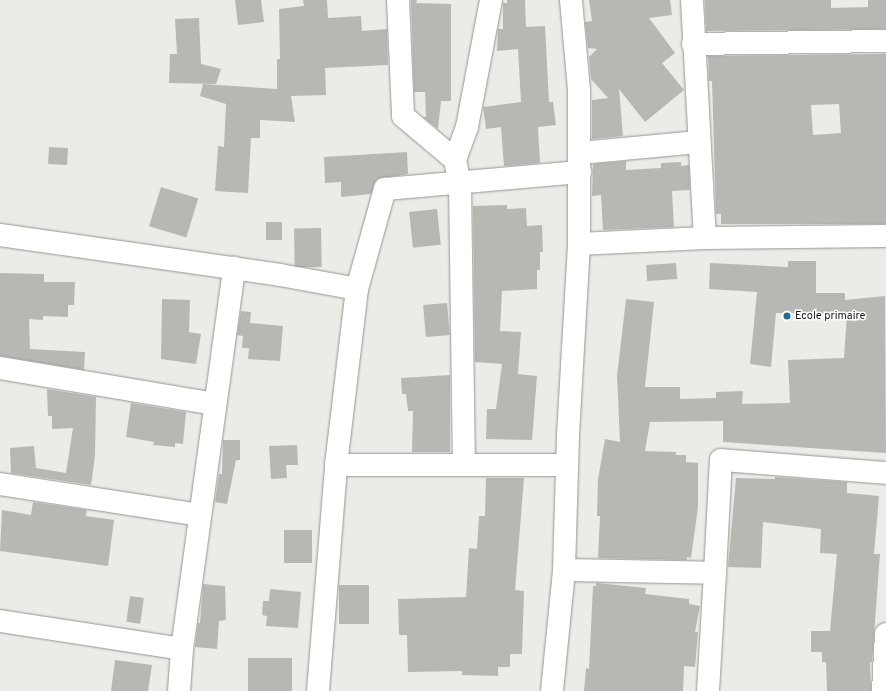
<!DOCTYPE html>
<style>
body{margin:0}
#map{position:relative;width:886px;height:691px;overflow:hidden;background:#ebece7;font-family:Overpass,sans-serif}
div>[style]{position:absolute}
[style*='--x']{left:calc(var(--x)*1px);top:calc(var(--y)*1px);width:calc(var(--w)*1px);rotate:calc(var(--a)*1deg)}
.building>*{inset:0;background:#b7b8b3;transform-origin:0 0}
.roads{filter:drop-shadow(0 0 1px #949591) drop-shadow(0 0 1px #949591)}
.minor>*{height:22px;margin:-11px;padding:0 11px;transform-origin:11px;border-radius:11px;background:#fff}
.major>*{height:22px;margin:-11px;padding:0 11px;transform-origin:11px;border-radius:11px;background:#fff}
.dots>*{width:11px;height:11px;translate:-50% -50%;box-sizing:border-box;border:2px solid #fff;border-radius:50%}
span{translate:-50% -50%;white-space:nowrap;text-align:center;line-height:1.15;-webkit-text-stroke:3px #fff;paint-order:stroke}
.poi-label{font-size:11px;color:#181816}
.left{translate:0 -50%;text-align:left}
</style>
<div id="map">
<div class="building">
<i style="clip-path:polygon(235px 0,261px 0,264px 22px,238px 25px)"></i>
<i style="clip-path:polygon(303px 0,327px 0,328px 18px,361px 16px,362px 31px,387px 29px,388px 65px,325px 68px,326px 95px,291px 96px,295px 122px,260px 120px,260px 138px,251px 138px,248px 193px,215px 191px,218px 146px,224px 147px,226px 104px,200px 96px,203px 84px,277px 89px,277px 59px,280px 59px,279px 9px,304px 6px)"></i>
<i style="clip-path:polygon(411px 0,417px 0,416px 3px,451px 4px,451px 101px,441px 101px,438px 129px,423px 117px,426px 117px,425px 92px,414px 92px)"></i>
<i style="clip-path:polygon(507px 0,525px 0,526px 27px,545px 26px,549px 102px,553px 102px,556px 125px,538px 127px,540px 163px,504px 166px,501px 127px,486px 129px,483px 107px,521px 102px,518px 49px,497px 51px,498px 29px,503px 29px,503px 3px,507px 3px)"></i>
<i style="clip-path:polygon(589px 0,670px 0,672px 15px,649px 18px,675px 53px,662px 63px,684px 90px,645px 122px,619px 89px,623px 136px,592px 139px,592px 100px,608px 98px,591px 79px,589px 57px,597px 49px,588px 48px,585px 22px,592px 21px)"></i>
<i style="clip-path:polygon(705px 0,831px 0,831px 8px,868px 7px,868px 0,886px 0,886px 29px,706px 31px)"></i>
<i style="clip-path:polygon(199px 18px,201px 64px,221px 69px,216px 84px,169px 83px,170px 54px,177px 54px,175px 19px)"></i>
<i style="clip-path:polygon(evenodd,886px 54px,886px 224px,721px 224px,721px 214px,716px 214px,712px 81px,709px 81px,708px 56px,886px 54px,839px 104px,841px 133px,813px 135px,811px 105px,839px 104px)"></i>
<i style="left:49px;top:147px;width:19px;height:17px;rotate:3deg"></i>
<i style="clip-path:polygon(407px 152px,408px 174px,377px 179px,371px 194px,341px 197px,341px 182px,325px 183px,324px 157px)"></i>
<i style="clip-path:polygon(626px 161px,626px 170px,661px 168px,661px 163px,681px 162px,681px 166px,689px 165px,690px 190px,672px 191px,674px 227px,603px 230px,601px 195px,592px 196px,593px 164px)"></i>
<i style="left:161px;top:187px;width:39px;height:41px;rotate:17deg"></i>
<i style="clip-path:polygon(507px 205px,507px 209px,526px 208px,527px 226px,542px 225px,543px 252px,540px 252px,540px 270px,537px 270px,537px 289px,502px 291px,500px 331px,521px 332px,518px 374px,537px 376px,532px 440px,486px 439px,487px 409px,496px 409px,502px 364px,475px 362px,473px 206px)"></i>
<i style="left:437px;top:209px;width:36px;height:28px;rotate:84deg"></i>
<i style="left:266px;top:222px;width:16px;height:18px"></i>
<i style="left:321px;top:228px;width:39px;height:27px;rotate:89deg"></i>
<i style="clip-path:polygon(788px 261px,816px 261px,816px 293px,845px 293px,845px 300px,885px 296px,886px 453px,723px 442px,723px 421px,650px 422px,645px 451px,676px 452px,676px 455px,686px 455px,686px 462px,698px 463px,698px 507px,691px 558px,687px 557px,687px 560px,598px 558px,600px 516px,597px 516px,598px 479px,605px 439px,620px 442px,617px 376px,626px 299px,654px 302px,645px 387px,680px 387px,680px 399px,716px 398px,716px 392px,743px 391px,742px 404px,790px 403px,788px 360px,844px 358px,847px 313px,776px 313px,771px 367px,750px 364px,757px 292px,709px 289px,710px 263px,788px 267px)"></i>
<i style="left:676px;top:263px;width:16px;height:30px;rotate:86deg"></i>
<i style="clip-path:polygon(0 273px,44px 274px,44px 282px,75px 282px,74px 305px,68px 305px,68px 317px,43px 316px,43px 320px,29px 319px,30px 349px,85px 352px,84px 370px,0 356px)"></i>
<i style="clip-path:polygon(162px 299px,190px 300px,189px 332px,201px 334px,196px 364px,161px 359px)"></i>
<i style="left:447px;top:303px;width:32px;height:24px;rotate:85deg"></i>
<i style="clip-path:polygon(241px 311px,251px 312px,250px 323px,283px 326px,280px 361px,248px 359px,249px 348px,242px 348px,243px 336px,237px 335px)"></i>
<i style="clip-path:polygon(450px 375px,450px 452px,412px 452px,413px 411px,408px 411px,406px 394px,402px 394px,401px 378px)"></i>
<i style="clip-path:polygon(47px 389px,96px 397px,95px 456px,91px 485px,11px 473px,10px 448px,34px 446px,36px 468px,66px 473px,73px 428px,52px 429px,52px 416px,48px 416px)"></i>
<i style="clip-path:polygon(131px 403px,186px 412px,183px 444px,175px 443px,175px 447px,153px 445px,154px 442px,126px 437px)"></i>
<i style="clip-path:polygon(223px 440px,240px 440px,240px 460px,236px 460px,227px 504px,215px 502px,219px 474px,222px 474px)"></i>
<i style="clip-path:polygon(297px 445px,298px 465px,286px 465px,287px 478px,271px 479px,269px 446px)"></i>
<i style="clip-path:polygon(775px 477px,847px 482px,847px 493px,879px 496px,874px 554px,880px 554px,872px 662px,870px 662px,871px 691px,827px 691px,826px 662px,822px 662px,822px 652px,811px 652px,811px 631px,830px 631px,837px 554px,820px 553px,821px 529px,763px 522px,761px 568px,728px 567px,736px 478px,775px 479px)"></i>
<i style="clip-path:polygon(486px 478px,524px 478px,515px 590px,524px 591px,522px 654px,510px 654px,510px 667px,498px 667px,498px 676px,462px 675px,462px 671px,408px 672px,407px 635px,399px 635px,398px 599px,466px 597px,469px 548px,477px 549px,479px 516px,485px 516px)"></i>
<i style="clip-path:polygon(33px 502px,87px 510px,86px 516px,114px 520px,108px 566px,0 551px,2px 510px,31px 515px)"></i>
<i style="left:284px;top:530px;width:28px;height:33px"></i>
<i style="clip-path:polygon(596px 583px,646px 588px,645px 594px,689px 599px,689px 604px,700px 606px,695px 632px,698px 632px,695px 667px,684px 666px,683px 691px,584px 691px,586px 668px,589px 669px,593px 586px,596px 586px)"></i>
<i style="clip-path:polygon(203px 584px,225px 586px,226px 620px,219px 621px,217px 649px,195px 647px,198px 623px,200px 623px)"></i>
<i style="left:339px;top:585px;width:30px;height:39px"></i>
<i style="clip-path:polygon(270px 589px,301px 592px,298px 628px,266px 626px,267px 616px,262px 615px,263px 601px,269px 601px)"></i>
<i style="left:130px;top:596px;width:14px;height:26px;rotate:8deg"></i>
<i style="left:248px;top:658px;width:44px;height:33px"></i>
<i style="clip-path:polygon(115px 660px,152px 665px,148px 691px,111px 691px)"></i>
</div>
<div class="roads">
<div class="minor">
<i style="--x:398;--y:0;--w:116;--a:87.5"></i>
<i style="--x:403;--y:116;--w:68;--a:40.2"></i>
<i style="--x:455;--y:160;--w:24;--a:78"></i>
<i style="--x:460;--y:183;--w:281;--a:89.2"></i>
<i style="--x:692;--y:0;--w:238;--a:86.9"></i>
<i style="--x:693;--y:44;--w:193;--a:-0.9"></i>
<i style="--x:580;--y:153;--w:119;--a:-5.3"></i>
<i style="--x:455;--y:160;--w:35;--a:-70"></i>
<i style="--x:467;--y:127;--w:129;--a:-79.3"></i>
<i style="--x:0;--y:235;--w:283;--a:8.1"></i>
<i style="--x:280;--y:275;--w:78;--a:10.3"></i>
<i style="--x:357;--y:289;--w:104;--a:-74.4"></i>
<i style="--x:385;--y:189;--w:196;--a:-5"></i>
<i style="--x:579;--y:244;--w:126;--a:-2.7"></i>
<i style="--x:705;--y:238;--w:181;--a:-0.6"></i>
<i style="--x:0;--y:368;--w:217;--a:9.5"></i>
<i style="--x:336;--y:465;--w:231;--a:0"></i>
<i style="--x:0;--y:484;--w:202;--a:8.8"></i>
<i style="--x:564;--y:570;--w:151;--a:1.1"></i>
<i style="--x:715;--y:573;--w:118;--a:93.4"></i>
<i style="--x:715;--y:573;--w:113;--a:-87"></i>
<i style="--x:721;--y:460;--w:166;--a:4.5"></i>
<i style="--x:0;--y:621;--w:184;--a:8.7"></i>
<i style="--x:179;--y:691;--w:42;--a:-85.9"></i>
<i style="--x:182;--y:649;--w:385;--a:-82.2"></i>
<i style="--x:318;--y:691;--w:227;--a:-85.4"></i>
<i style="--x:336;--y:465;--w:177;--a:-83.2"></i>
<i style="--x:883;--y:691;--w:57;--a:-87"></i>
</div>
<div class="major">
<i style="--x:552;--y:691;--w:122;--a:-84.3"></i>
<i style="--x:564;--y:570;--w:135;--a:-88.3"></i>
<i style="--x:568;--y:435;--w:191;--a:-86.7"></i>
<i style="--x:579;--y:244;--w:154;--a:-90"></i>
<i style="--x:579;--y:90;--w:90;--a:-95.1"></i>
</div>
</div>
<div class="dots">
<i style="left:787px;top:316px;background:#25699e"></i>
</div>
<div class="poi-label">
<span class="left" style="left:795px;top:316px">Ecole primaire</span>
</div>
</div>
